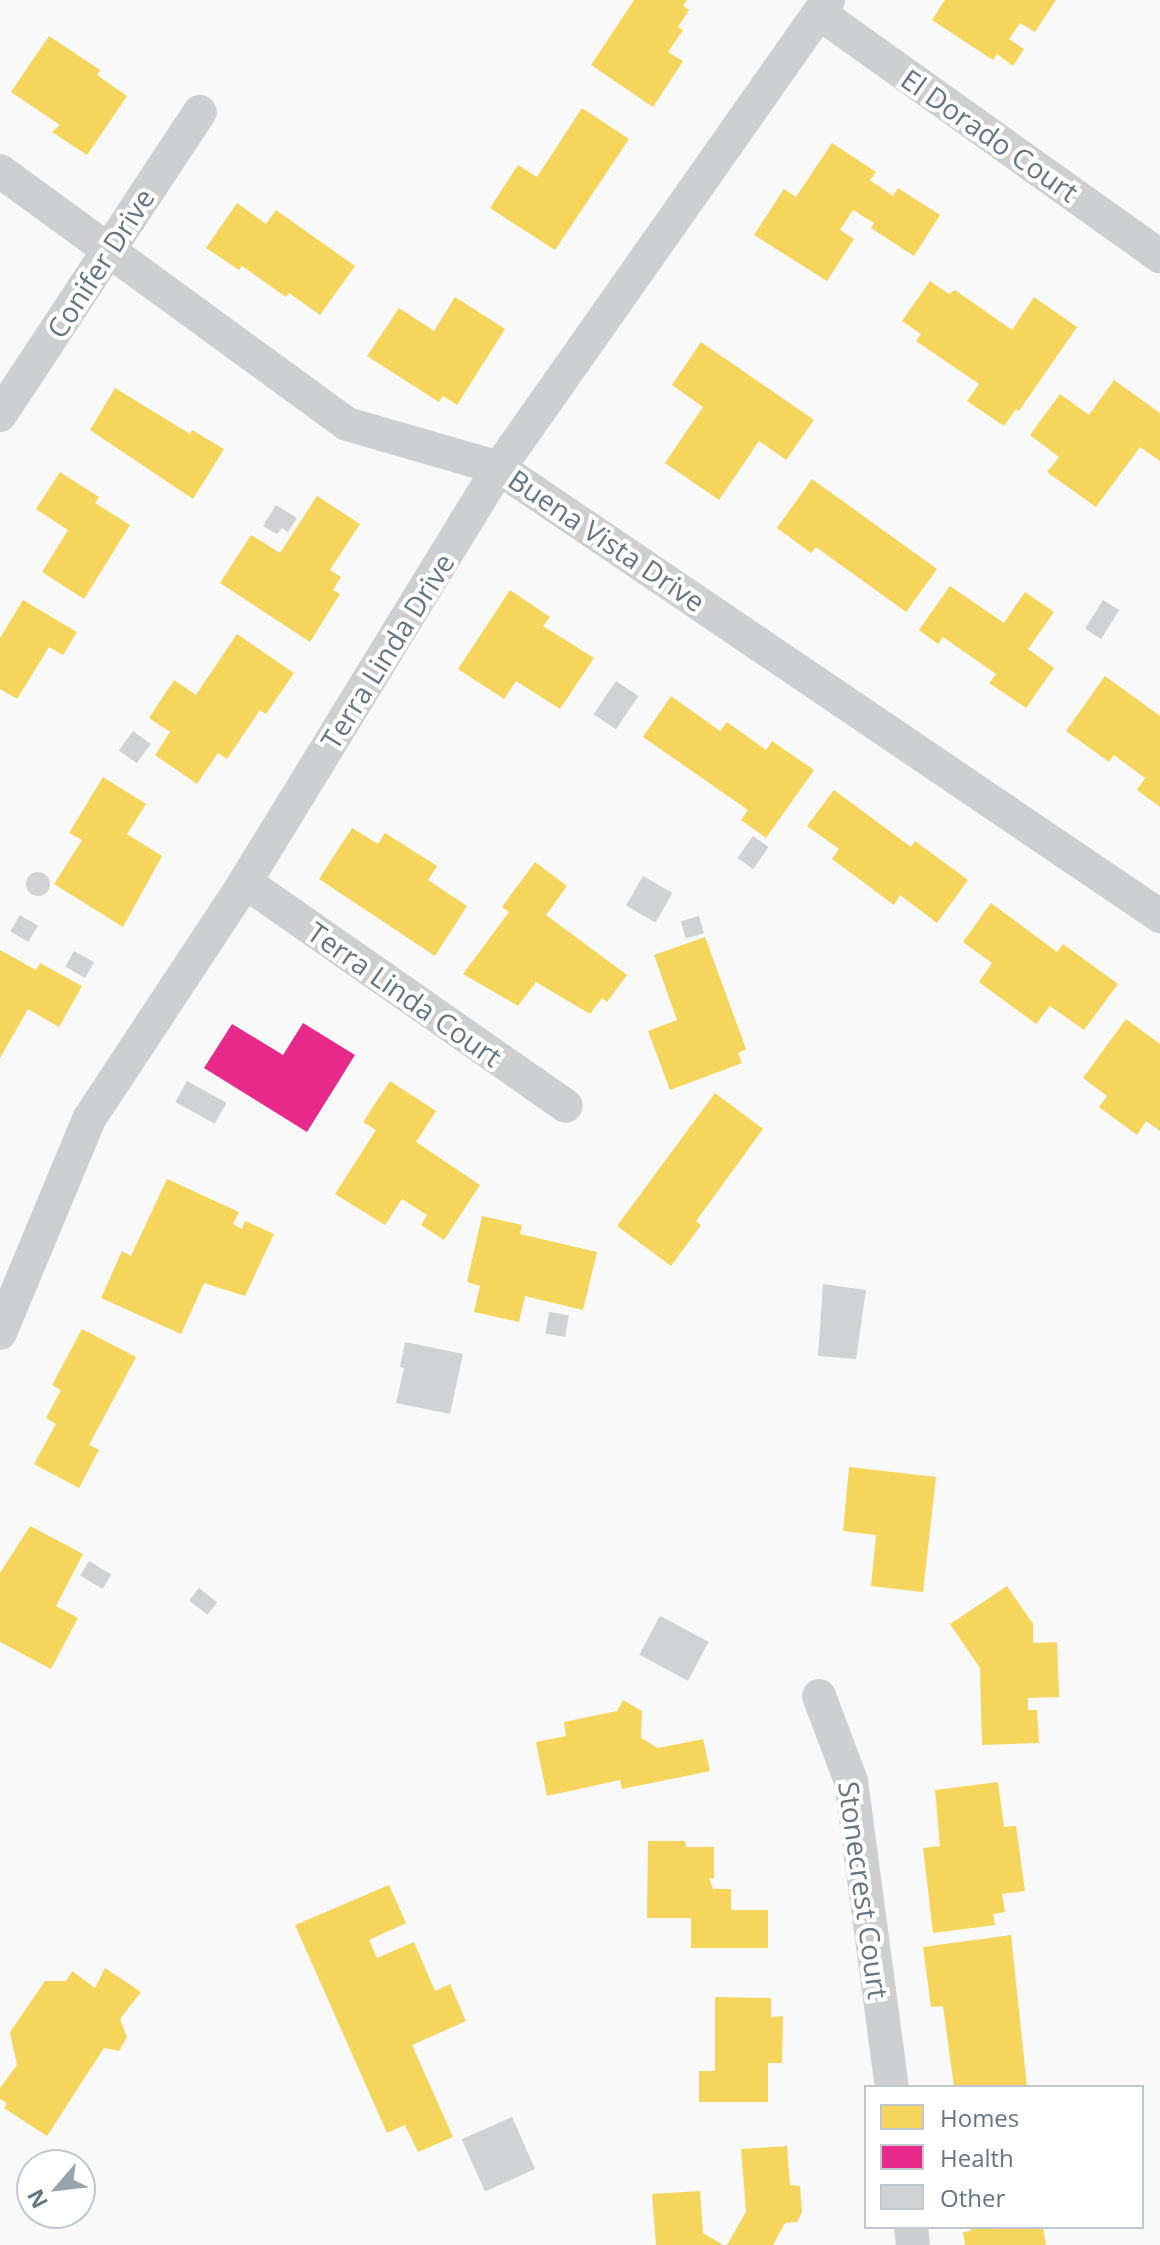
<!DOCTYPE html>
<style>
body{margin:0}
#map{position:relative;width:1160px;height:2245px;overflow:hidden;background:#f9f9f9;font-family:"Open Sans",sans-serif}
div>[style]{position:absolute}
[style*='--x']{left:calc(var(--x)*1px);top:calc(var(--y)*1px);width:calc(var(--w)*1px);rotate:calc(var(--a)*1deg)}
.homes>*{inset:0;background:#f6d55c}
.health>*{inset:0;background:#e7298a}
.building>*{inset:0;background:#d0d2d3;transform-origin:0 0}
.round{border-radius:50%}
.minor>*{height:34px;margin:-17px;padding:0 17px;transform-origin:17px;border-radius:17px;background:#cecfd0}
span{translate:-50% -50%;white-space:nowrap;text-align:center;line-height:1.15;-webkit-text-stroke:8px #fff;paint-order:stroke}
.street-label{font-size:28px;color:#657683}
.legend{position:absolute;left:864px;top:2085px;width:280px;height:144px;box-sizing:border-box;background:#fff;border:2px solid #c1c8cd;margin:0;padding:10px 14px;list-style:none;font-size:24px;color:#657683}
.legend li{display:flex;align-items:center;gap:16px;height:40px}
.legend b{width:40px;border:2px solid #c1c8cd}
.north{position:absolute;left:16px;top:2149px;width:80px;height:80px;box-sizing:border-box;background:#fff;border:2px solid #c1c8cd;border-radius:50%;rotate:242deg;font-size:22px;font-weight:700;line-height:32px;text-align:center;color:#657683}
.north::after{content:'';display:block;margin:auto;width:28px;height:36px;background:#99a4ac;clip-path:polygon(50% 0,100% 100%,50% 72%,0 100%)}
</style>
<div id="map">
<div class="homes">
<i style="clip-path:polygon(634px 0,687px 0,683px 6px,689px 10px,678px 27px,683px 30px,668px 52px,683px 61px,653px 107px,591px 65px)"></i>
<i style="clip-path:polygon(945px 0,1056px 0,1035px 32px,1020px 23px,1009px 39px,1024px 49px,1013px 66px,997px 54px,993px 60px,932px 20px)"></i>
<i style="clip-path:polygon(49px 36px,100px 70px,97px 75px,127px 96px,87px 155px,52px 132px,60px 125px,11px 92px)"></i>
<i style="clip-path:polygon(582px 108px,629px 139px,555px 250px,490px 208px,518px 165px,537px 177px)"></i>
<i style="clip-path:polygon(832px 143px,876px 172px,870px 180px,893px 196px,898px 188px,940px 215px,914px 256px,871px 228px,874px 223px,853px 210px,840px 230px,854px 239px,827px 281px,754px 235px,784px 189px,796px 197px)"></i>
<i style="clip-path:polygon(237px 203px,266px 224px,276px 210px,355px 266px,320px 315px,289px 293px,286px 297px,242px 266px,239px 270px,206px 248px)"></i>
<i style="clip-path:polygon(930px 281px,949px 294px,955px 290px,1012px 330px,1034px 297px,1077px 327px,1019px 411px,1016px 409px,1004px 426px,967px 401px,979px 384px,916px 341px,921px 334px,902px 321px)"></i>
<i style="clip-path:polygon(455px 297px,505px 329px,457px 405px,443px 396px,439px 402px,367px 356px,399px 308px,434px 331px)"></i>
<i style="clip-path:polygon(701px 342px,814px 420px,786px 460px,759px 441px,719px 500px,665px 463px,703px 407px,672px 385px)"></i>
<i style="clip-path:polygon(1114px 380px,1160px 413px,1160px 461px,1140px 447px,1096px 507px,1047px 472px,1059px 457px,1030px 435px,1060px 394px,1089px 415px)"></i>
<i style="clip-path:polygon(115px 388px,190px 434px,192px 430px,224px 449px,193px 499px,90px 430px)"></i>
<i style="clip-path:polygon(60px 472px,99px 497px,95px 503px,130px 525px,84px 599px,42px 572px,68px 530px,36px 509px)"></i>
<i style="clip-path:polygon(812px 479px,937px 569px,906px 612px,816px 547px,811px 553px,777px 528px)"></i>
<i style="clip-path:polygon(317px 496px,360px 524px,330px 570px,341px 577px,333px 590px,340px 594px,310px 642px,220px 583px,251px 535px,280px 553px)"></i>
<i style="clip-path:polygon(950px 586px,1004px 623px,1025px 592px,1054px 612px,1028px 649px,1054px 668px,1026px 708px,989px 683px,996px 674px,943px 637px,938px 644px,919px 630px)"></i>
<i style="clip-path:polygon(510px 590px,550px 617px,543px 626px,594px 658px,560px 709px,516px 681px,504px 699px,458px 669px)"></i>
<i style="clip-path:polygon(23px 600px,77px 632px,63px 655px,49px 647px,17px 699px,0 689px,0 638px)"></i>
<i style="clip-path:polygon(237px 634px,294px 673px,266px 714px,260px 710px,227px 759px,218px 753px,197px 784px,155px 755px,170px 732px,149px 718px,174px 680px,196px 695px)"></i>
<i style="clip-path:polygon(1105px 676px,1160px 716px,1160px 807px,1137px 790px,1145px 778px,1114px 755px,1109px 762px,1066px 731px)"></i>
<i style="clip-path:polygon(671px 696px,720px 731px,727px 722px,766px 750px,772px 741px,814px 770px,766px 838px,741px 820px,748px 810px,643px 737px)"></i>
<i style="clip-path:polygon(103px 777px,146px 804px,127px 834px,162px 856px,123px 927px,54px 884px,82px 840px,69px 833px)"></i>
<i style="clip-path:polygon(834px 790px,911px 847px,915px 841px,968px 880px,937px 923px,900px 895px,894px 905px,832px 859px,839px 849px,807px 826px)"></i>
<i style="clip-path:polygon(352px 828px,378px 844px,385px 833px,437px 866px,428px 880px,467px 906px,435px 956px,319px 879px)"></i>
<i style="clip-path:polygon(535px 862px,567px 886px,546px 915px,627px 975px,607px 1002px,602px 998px,590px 1014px,536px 982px,518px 1006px,463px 974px,509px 912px,502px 907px)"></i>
<i style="clip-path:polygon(991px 903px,1057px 952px,1063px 944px,1118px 984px,1084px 1030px,1050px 1006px,1036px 1024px,979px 982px,992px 963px,963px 942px)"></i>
<i style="clip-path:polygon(705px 937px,746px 1049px,738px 1053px,742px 1063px,670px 1090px,648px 1031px,677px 1020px,654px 955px)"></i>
<i style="clip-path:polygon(0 950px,36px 970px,40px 963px,82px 986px,59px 1027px,28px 1009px,0 1058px)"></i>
<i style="clip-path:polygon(1126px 1019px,1160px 1044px,1160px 1131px,1146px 1121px,1137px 1135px,1099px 1107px,1107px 1096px,1083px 1078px)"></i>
<i style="clip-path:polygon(390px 1081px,436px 1111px,416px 1142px,480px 1185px,444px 1240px,421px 1225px,427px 1215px,402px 1199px,385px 1225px,335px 1194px,376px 1130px,363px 1122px)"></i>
<i style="clip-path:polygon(715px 1093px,763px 1129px,696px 1221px,701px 1225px,671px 1266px,617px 1226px)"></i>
<i style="clip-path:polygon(167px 1179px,239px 1212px,233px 1224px,242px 1229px,245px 1221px,274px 1234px,245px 1296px,204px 1283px,181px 1334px,101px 1298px,122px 1251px,131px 1256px)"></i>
<i style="clip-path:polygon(482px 1216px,522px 1225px,520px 1234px,597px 1252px,583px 1310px,525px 1296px,519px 1322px,474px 1312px,480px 1286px,467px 1282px)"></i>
<i style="clip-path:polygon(82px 1329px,136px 1357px,89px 1445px,99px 1450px,79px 1488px,34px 1464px,56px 1424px,46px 1418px,61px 1390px,52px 1385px)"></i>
<i style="clip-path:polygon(849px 1467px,936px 1477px,923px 1592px,871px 1586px,876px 1535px,843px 1531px)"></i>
<i style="clip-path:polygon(30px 1526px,83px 1554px,56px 1606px,78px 1618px,51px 1669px,0 1642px,0 1573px)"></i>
<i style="clip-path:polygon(1007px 1586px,1033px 1624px,1033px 1643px,1057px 1642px,1059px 1697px,1028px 1698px,1028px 1710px,1037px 1710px,1039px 1743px,982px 1745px,980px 1668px,950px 1624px)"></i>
<i style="clip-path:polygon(623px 1700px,642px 1711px,641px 1738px,658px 1748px,703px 1739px,710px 1771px,622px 1789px,620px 1780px,547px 1796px,536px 1742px,566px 1736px,564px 1722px,617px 1711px)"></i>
<i style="clip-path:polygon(998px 1782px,1004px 1827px,1016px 1826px,1025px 1891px,1002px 1894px,1005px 1912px,993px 1914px,995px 1925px,933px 1933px,923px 1848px,940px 1846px,935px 1790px)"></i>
<i style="clip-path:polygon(648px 1841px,685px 1841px,686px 1847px,714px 1847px,714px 1879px,709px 1878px,713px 1889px,731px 1889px,731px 1910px,768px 1910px,768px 1948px,691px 1948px,691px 1918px,647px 1918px)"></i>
<i style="clip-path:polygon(389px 1885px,406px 1923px,369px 1940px,377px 1958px,414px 1942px,435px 1991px,450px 1984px,466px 2021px,412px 2045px,453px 2137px,418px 2152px,405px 2125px,387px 2133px,295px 1925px)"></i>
<i style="clip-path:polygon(1011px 1935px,1027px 2087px,954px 2087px,943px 2006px,931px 2007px,923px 1947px)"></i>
<i style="clip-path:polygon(105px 1968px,141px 1992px,120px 2019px,127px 2037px,119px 2051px,104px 2048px,47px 2136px,4px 2108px,7px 2103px,0 2099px,0 2088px,17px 2065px,10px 2032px,45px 1981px,66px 1981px,72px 1971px,95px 1988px)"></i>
<i style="clip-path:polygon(715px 1997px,771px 1998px,771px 2017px,783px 2016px,782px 2063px,768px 2063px,768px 2102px,699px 2102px,699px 2071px,715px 2071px)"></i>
<i style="clip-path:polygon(787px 2146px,790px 2185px,800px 2186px,802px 2212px,797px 2222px,785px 2223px,773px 2245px,727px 2245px,746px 2212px,741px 2149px)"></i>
<i style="clip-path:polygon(700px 2191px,703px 2233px,723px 2245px,656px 2245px,652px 2194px)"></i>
<i style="clip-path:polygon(970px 2227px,1043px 2227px,1046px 2245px,965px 2245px,963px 2232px,971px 2231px)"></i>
</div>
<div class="health">
<i style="clip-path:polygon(303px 1023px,355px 1055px,307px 1132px,204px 1068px,232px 1024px,283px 1055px)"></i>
</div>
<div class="building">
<i style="clip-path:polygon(276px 505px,297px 518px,288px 532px,282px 528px,277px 534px,263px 526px)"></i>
<i style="left:1103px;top:600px;width:19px;height:34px;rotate:32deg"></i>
<i style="left:616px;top:681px;width:27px;height:40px;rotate:34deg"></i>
<i style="left:133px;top:731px;width:22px;height:24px;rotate:36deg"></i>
<i style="left:753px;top:836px;width:19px;height:27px;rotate:35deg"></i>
<i class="round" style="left:26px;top:872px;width:24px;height:24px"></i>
<i style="left:643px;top:876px;width:34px;height:34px;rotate:30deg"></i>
<i style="left:20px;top:915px;width:21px;height:19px;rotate:31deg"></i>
<i style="left:699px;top:916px;width:18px;height:19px;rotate:74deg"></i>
<i style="left:74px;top:951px;width:23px;height:18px;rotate:29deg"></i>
<i style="left:187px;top:1081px;width:45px;height:24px;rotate:29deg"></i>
<i style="clip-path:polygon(823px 1284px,866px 1290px,856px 1359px,818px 1356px)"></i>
<i style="left:549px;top:1312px;width:20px;height:22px;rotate:9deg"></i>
<i style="clip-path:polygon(405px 1342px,463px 1354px,450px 1414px,396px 1403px,404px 1368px,400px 1367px)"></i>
<i style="left:89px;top:1561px;width:26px;height:17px;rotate:31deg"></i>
<i style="left:199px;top:1588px;width:23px;height:16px;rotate:38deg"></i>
<i style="left:660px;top:1616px;width:55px;height:44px;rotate:28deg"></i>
<i style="left:512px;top:2117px;width:57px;height:55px;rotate:66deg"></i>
</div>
<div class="minor">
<i style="--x:819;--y:13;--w:419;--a:35.5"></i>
<i style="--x:0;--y:171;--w:429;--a:36.1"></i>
<i style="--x:347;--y:424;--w:158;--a:16.1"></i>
<i style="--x:499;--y:468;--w:799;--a:34.13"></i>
<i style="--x:0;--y:415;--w:363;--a:-56.6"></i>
<i style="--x:245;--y:882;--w:391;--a:34.9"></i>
<i style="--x:0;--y:1333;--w:232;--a:-67.4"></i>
<i style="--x:89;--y:1119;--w:284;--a:-56.6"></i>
<i style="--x:245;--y:882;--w:486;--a:-58.5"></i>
<i style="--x:499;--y:468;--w:572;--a:-54.89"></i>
<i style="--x:819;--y:1696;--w:91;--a:69.4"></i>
<i style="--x:851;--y:1781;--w:309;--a:82.4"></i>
<i style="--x:911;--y:2227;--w:18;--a:84"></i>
</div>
<div class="street-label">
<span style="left:990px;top:135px;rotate:35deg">El Dorado Court</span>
<span style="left:100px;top:263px;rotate:-57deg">Conifer Drive</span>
<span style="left:607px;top:540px;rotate:34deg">Buena Vista Drive</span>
<span style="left:387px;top:651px;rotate:-58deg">Terra Linda Drive</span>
<span style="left:405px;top:994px;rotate:35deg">Terra Linda Court</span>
<span style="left:864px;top:1890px;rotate:82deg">Stonecrest Court</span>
</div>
<ul class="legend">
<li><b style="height:22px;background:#f6d55c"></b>Homes</li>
<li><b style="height:22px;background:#e7298a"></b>Health</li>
<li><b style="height:22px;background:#d0d2d3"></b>Other</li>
</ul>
<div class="north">N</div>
</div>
